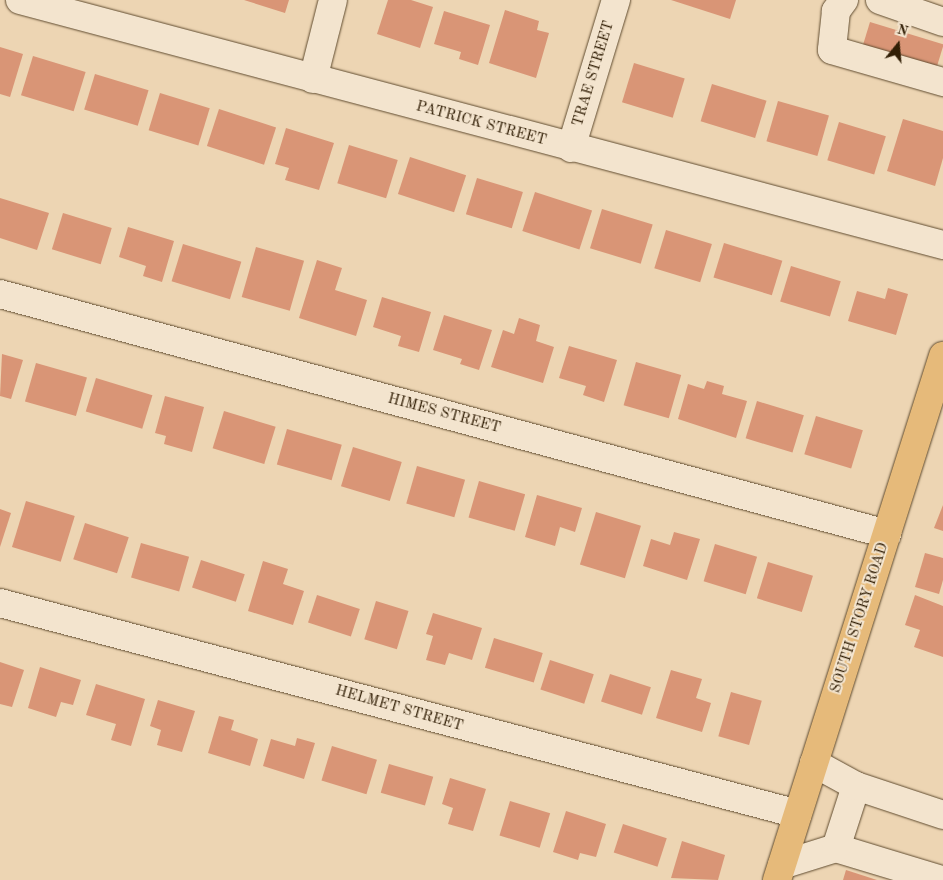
<!DOCTYPE html>
<style>
body{margin:0}
#map{position:relative;width:943px;height:880px;overflow:hidden;background:#edd5b3;font-family:"Old Standard TT",serif}
div>[style]{position:absolute}
[style*='--x']{left:calc(var(--x)*1px);top:calc(var(--y)*1px);width:calc(var(--w)*1px);rotate:calc(var(--a)*1deg)}
.building>*{inset:0;background:#d99576;transform-origin:0 0}
.roads{filter:drop-shadow(0 0 1px #604c30) drop-shadow(0 0 1px #604c30)}
.minor>*{height:28px;margin:-14px;padding:0 14px;transform-origin:14px;border-radius:14px;background:#f3e4ce}
.major>*{height:28px;margin:-14px;padding:0 14px;transform-origin:14px;border-radius:14px;background:#e6ba7a}
span{translate:-50% -50%;white-space:nowrap;text-align:center;line-height:1.15;-webkit-text-stroke:4px #f3e4ce;paint-order:stroke}
.street-label{font-size:15px;color:#311e05}
.north{position:absolute;left:873px;top:20px;width:50px;height:50px;-webkit-text-stroke:4px #f3e4ce;paint-order:stroke;rotate:17deg;font-size:14px;font-weight:700;line-height:20px;text-align:center;color:#311e05}
.north::after{content:'';display:block;margin:auto;width:18px;height:22px;background:#311e05;clip-path:polygon(50% 0,100% 100%,50% 72%,0 100%)}
</style>
<div id="map">
<div class="building">
<i style="clip-path:polygon(244px 0,289px 0,285px 13px)"></i>
<i style="clip-path:polygon(388px 0,411px 0,433px 7px,420px 48px,377px 34px)"></i>
<i style="clip-path:polygon(671px 0,736px 0,730px 19px)"></i>
<i style="clip-path:polygon(505px 10px,539px 21px,537px 30px,549px 33px,536px 78px,489px 63px)"></i>
<i style="clip-path:polygon(444px 11px,490px 25px,478px 65px,459px 59px,461px 52px,434px 44px)"></i>
<i style="left:870px;top:22px;width:77px;height:29px;rotate:17deg"></i>
<i style="clip-path:polygon(0 47px,23px 54px,10px 97px,0 94px)"></i>
<i style="left:33px;top:56px;width:55px;height:41px;rotate:17deg"></i>
<i style="left:634px;top:63px;width:53px;height:41px;rotate:17deg"></i>
<i style="left:95px;top:74px;width:56px;height:37px;rotate:17deg"></i>
<i style="left:712px;top:84px;width:57px;height:39px;rotate:17deg"></i>
<i style="left:160px;top:93px;width:52px;height:39px;rotate:17deg"></i>
<i style="left:778px;top:101px;width:53px;height:42px;rotate:16deg"></i>
<i style="left:219px;top:109px;width:60px;height:39px;rotate:18deg"></i>
<i style="clip-path:polygon(903px 119px,943px 131px,943px 158px,935px 186px,887px 171px)"></i>
<i style="left:839px;top:122px;width:49px;height:40px;rotate:17deg"></i>
<i style="clip-path:polygon(286px 128px,334px 143px,319px 190px,285px 180px,289px 168px,275px 164px)"></i>
<i style="left:349px;top:145px;width:51px;height:40px;rotate:17deg"></i>
<i style="left:410px;top:157px;width:59px;height:39px;rotate:18deg"></i>
<i style="left:477px;top:178px;width:48px;height:38px;rotate:17deg"></i>
<i style="left:535px;top:192px;width:60px;height:41px;rotate:18deg"></i>
<i style="clip-path:polygon(0 198px,49px 213px,37px 250px,0 238px)"></i>
<i style="left:602px;top:209px;width:53px;height:41px;rotate:17deg"></i>
<i style="left:63px;top:213px;width:51px;height:38px;rotate:17deg"></i>
<i style="clip-path:polygon(128px 227px,174px 241px,162px 282px,143px 276px,146px 266px,119px 257px)"></i>
<i style="left:666px;top:230px;width:48px;height:40px;rotate:17deg"></i>
<i style="left:724px;top:243px;width:61px;height:36px;rotate:17deg"></i>
<i style="left:183px;top:244px;width:61px;height:39px;rotate:17deg"></i>
<i style="left:256px;top:247px;width:50px;height:52px;rotate:16deg"></i>
<i style="clip-path:polygon(317px 260px,342px 268px,335px 290px,367px 300px,356px 336px,299px 318px)"></i>
<i style="left:791px;top:266px;width:52px;height:37px;rotate:17deg"></i>
<i style="clip-path:polygon(888px 288px,908px 294px,896px 335px,848px 321px,857px 291px,885px 299px)"></i>
<i style="clip-path:polygon(382px 297px,431px 312px,419px 352px,398px 346px,401px 336px,373px 327px)"></i>
<i style="clip-path:polygon(444px 315px,492px 330px,479px 370px,460px 364px,462px 359px,433px 350px)"></i>
<i style="clip-path:polygon(519px 318px,540px 325px,536px 341px,554px 347px,543px 383px,491px 367px,503px 330px,514px 334px)"></i>
<i style="clip-path:polygon(569px 346px,617px 360px,604px 402px,583px 395px,586px 386px,559px 378px)"></i>
<i style="clip-path:polygon(2px 354px,23px 360px,11px 399px,0 396px)"></i>
<i style="left:636px;top:362px;width:47px;height:45px;rotate:16deg"></i>
<i style="left:36px;top:363px;width:53px;height:40px;rotate:16deg"></i>
<i style="left:96px;top:378px;width:59px;height:35px;rotate:17deg"></i>
<i style="clip-path:polygon(707px 381px,724px 386px,722px 394px,747px 401px,736px 438px,678px 419px,688px 384px,704px 389px)"></i>
<i style="clip-path:polygon(165px 396px,204px 407px,192px 452px,164px 444px,166px 436px,155px 433px)"></i>
<i style="left:757px;top:401px;width:49px;height:39px;rotate:17deg"></i>
<i style="left:224px;top:411px;width:54px;height:39px;rotate:17deg"></i>
<i style="left:816px;top:416px;width:49px;height:40px;rotate:17deg"></i>
<i style="left:287px;top:429px;width:57px;height:37px;rotate:16deg"></i>
<i style="left:353px;top:447px;width:51px;height:41px;rotate:17deg"></i>
<i style="left:417px;top:466px;width:50px;height:39px;rotate:16deg"></i>
<i style="left:479px;top:481px;width:48px;height:38px;rotate:16deg"></i>
<i style="clip-path:polygon(537px 495px,582px 508px,575px 532px,560px 527px,555px 546px,525px 537px)"></i>
<i style="left:26px;top:501px;width:51px;height:48px;rotate:17deg"></i>
<i style="clip-path:polygon(943px 505px,943px 531px,934px 528px)"></i>
<i style="clip-path:polygon(0 509px,11px 513px,0 547px)"></i>
<i style="left:596px;top:512px;width:47px;height:55px;rotate:17deg"></i>
<i style="left:85px;top:523px;width:46px;height:38px;rotate:18deg"></i>
<i style="clip-path:polygon(674px 532px,700px 539px,687px 580px,643px 566px,651px 539px,670px 545px)"></i>
<i style="left:141px;top:543px;width:50px;height:36px;rotate:16deg"></i>
<i style="left:715px;top:544px;width:44px;height:39px;rotate:17deg"></i>
<i style="clip-path:polygon(925px 553px,943px 558px,943px 580px,939px 594px,915px 587px)"></i>
<i style="left:201px;top:560px;width:46px;height:29px;rotate:18deg"></i>
<i style="clip-path:polygon(263px 561px,288px 569px,283px 584px,304px 591px,293px 625px,248px 611px)"></i>
<i style="left:768px;top:562px;width:47px;height:38px;rotate:17deg"></i>
<i style="left:317px;top:595px;width:45px;height:29px;rotate:18deg"></i>
<i style="clip-path:polygon(915px 595px,943px 606px,943px 657px,914px 647px,920px 630px,905px 625px)"></i>
<i style="left:376px;top:601px;width:34px;height:40px;rotate:17deg"></i>
<i style="clip-path:polygon(433px 613px,482px 628px,472px 660px,449px 653px,445px 665px,426px 660px,433px 636px,426px 634px)"></i>
<i style="left:494px;top:638px;width:51px;height:31px;rotate:17deg"></i>
<i style="left:550px;top:660px;width:46px;height:31px;rotate:18deg"></i>
<i style="clip-path:polygon(0 662px,24px 670px,12px 707px,0 704px)"></i>
<i style="clip-path:polygon(40px 667px,81px 680px,73px 705px,61px 702px,56px 717px,28px 708px)"></i>
<i style="clip-path:polygon(671px 670px,702px 679px,696px 698px,711px 703px,702px 732px,656px 718px)"></i>
<i style="left:610px;top:674px;width:43px;height:29px;rotate:18deg"></i>
<i style="clip-path:polygon(96px 684px,145px 699px,131px 746px,111px 740px,116px 724px,86px 715px)"></i>
<i style="left:731px;top:692px;width:32px;height:46px;rotate:16deg"></i>
<i style="clip-path:polygon(158px 700px,195px 711px,182px 752px,157px 745px,161px 730px,150px 726px)"></i>
<i style="clip-path:polygon(219px 716px,234px 720px,231px 730px,258px 739px,250px 766px,208px 753px)"></i>
<i style="clip-path:polygon(297px 738px,315px 743px,304px 779px,263px 766px,271px 739px,295px 746px)"></i>
<i style="left:332px;top:746px;width:47px;height:36px;rotate:17deg"></i>
<i style="left:389px;top:764px;width:46px;height:30px;rotate:16deg"></i>
<i style="clip-path:polygon(450px 778px,486px 789px,473px 831px,448px 824px,453px 808px,442px 804px)"></i>
<i style="left:510px;top:801px;width:42px;height:36px;rotate:17deg"></i>
<i style="clip-path:polygon(566px 811px,606px 824px,596px 857px,580px 853px,578px 860px,553px 852px)"></i>
<i style="left:623px;top:824px;width:46px;height:30px;rotate:18deg"></i>
<i style="clip-path:polygon(682px 841px,725px 855px,718px 880px,671px 878px)"></i>
<i style="clip-path:polygon(846px 870px,877px 880px,843px 880px)"></i>
</div>
<div class="roads">
<div class="minor">
<i style="--x:20;--y:0;--w:955;--a:14.87"></i>
<i style="--x:844;--y:0;--w:14;--a:126"></i>
<i style="--x:836;--y:11;--w:39;--a:96"></i>
<i style="--x:832;--y:50;--w:116;--a:16.1"></i>
<i style="--x:880;--y:0;--w:67;--a:19.2"></i>
<i style="--x:313;--y:79;--w:81;--a:-75.8"></i>
<i style="--x:571;--y:148;--w:155;--a:-73.1"></i>
<i style="--x:0;--y:294;--w:919;--a:15.14"></i>
<i style="--x:0;--y:603;--w:825;--a:14.81"></i>
<i style="--x:856;--y:786;--w:92;--a:18.4"></i>
<i style="--x:836;--y:848;--w:110;--a:16.9"></i>
<i style="--x:782;--y:865;--w:57;--a:-17.5"></i>
<i style="--x:836;--y:848;--w:65;--a:-72.1"></i>
<i style="--x:856;--y:786;--w:48;--a:-151.3"></i>
</div>
<div class="major">
<i style="--x:777;--y:880;--w:550;--a:-72.42"></i>
</div>
</div>
<div class="street-label">
<span style="left:594px;top:74px;rotate:-73deg">TRAE STREET</span>
<span style="left:481px;top:124px;rotate:15deg">PATRICK STREET</span>
<span style="left:444px;top:414px;rotate:15deg">HIMES STREET</span>
<span style="left:860px;top:618px;rotate:-72deg">SOUTH STORY ROAD</span>
<span style="left:399px;top:709px;rotate:16deg">HELMET STREET</span>
</div>
<div class="north">N</div>
</div>
